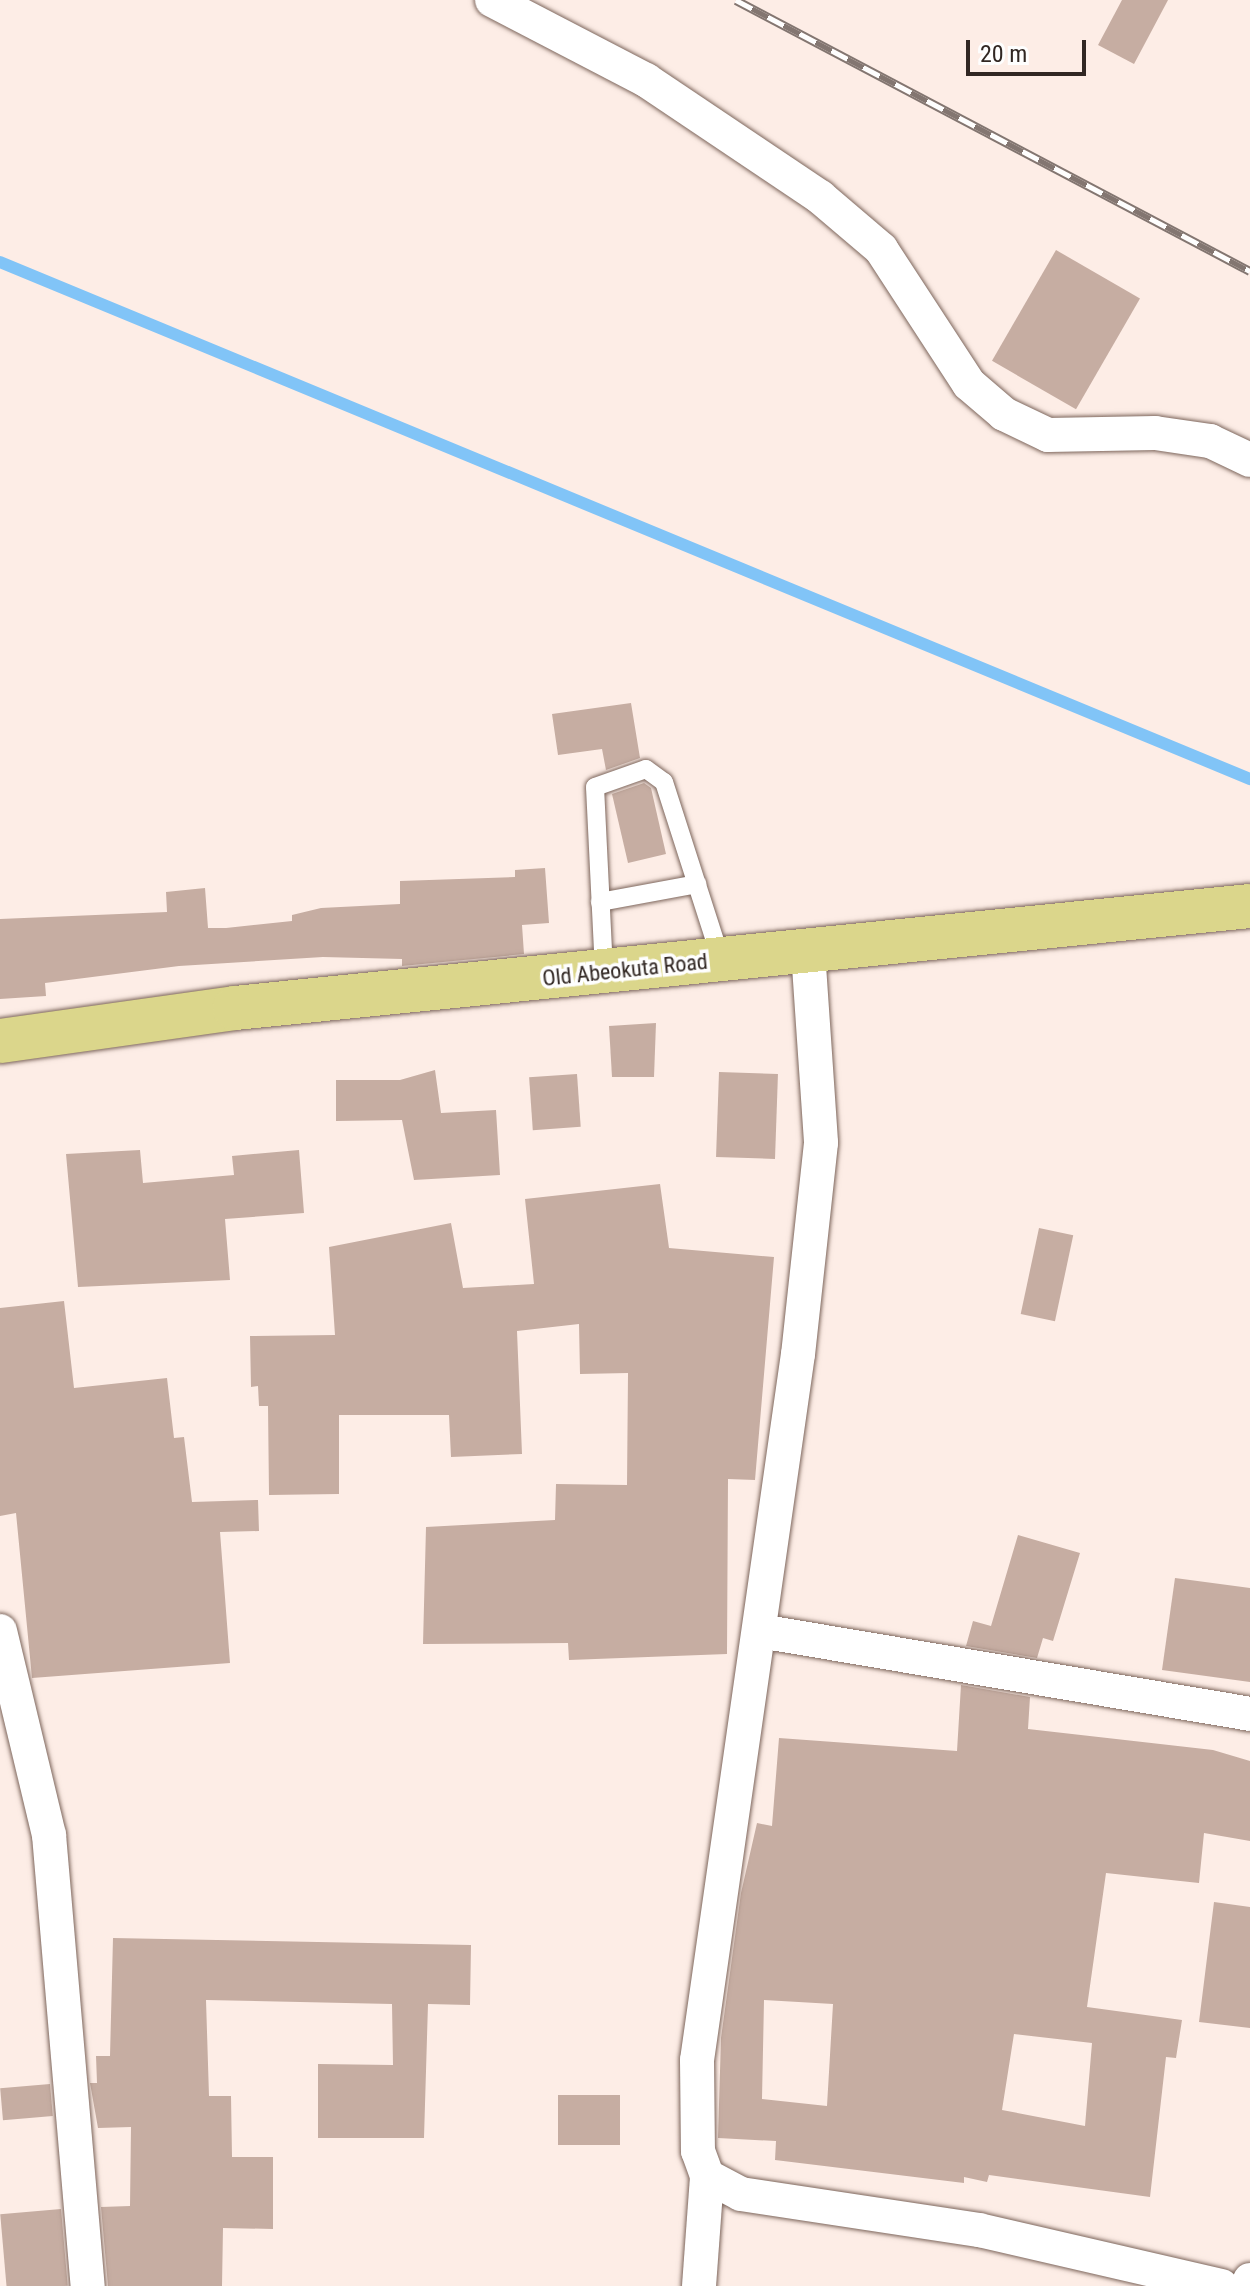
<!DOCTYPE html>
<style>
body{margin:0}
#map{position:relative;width:1250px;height:2286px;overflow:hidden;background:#fdede6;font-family:"Roboto Condensed",sans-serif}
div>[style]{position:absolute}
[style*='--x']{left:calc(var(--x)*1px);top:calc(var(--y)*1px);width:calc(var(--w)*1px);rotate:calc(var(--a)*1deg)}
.stream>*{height:12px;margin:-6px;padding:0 6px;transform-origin:6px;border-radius:6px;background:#81c4f7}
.building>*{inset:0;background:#c6ada2;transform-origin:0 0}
.roads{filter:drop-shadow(0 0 2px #7d665c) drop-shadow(0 0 2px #7d665c)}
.service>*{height:18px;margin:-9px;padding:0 9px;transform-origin:9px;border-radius:9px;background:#fff}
.minor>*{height:34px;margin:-17px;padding:0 17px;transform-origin:17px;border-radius:17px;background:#fff}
.trunk>*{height:44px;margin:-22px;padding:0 22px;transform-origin:22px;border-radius:22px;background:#dbd68b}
.rail>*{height:9px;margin-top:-4.5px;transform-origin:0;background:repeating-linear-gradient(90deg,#fefefe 0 18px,#837671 0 36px);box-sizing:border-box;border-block:2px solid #837671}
span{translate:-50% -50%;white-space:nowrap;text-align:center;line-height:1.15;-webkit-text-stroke:7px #fefefe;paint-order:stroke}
.street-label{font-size:22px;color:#312723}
.scale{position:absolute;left:966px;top:40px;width:120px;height:36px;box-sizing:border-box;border:4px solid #312723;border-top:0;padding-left:10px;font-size:24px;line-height:28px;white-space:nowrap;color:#312723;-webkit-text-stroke:6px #fefefe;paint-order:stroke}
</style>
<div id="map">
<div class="stream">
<i style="--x:0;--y:262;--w:1353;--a:22.47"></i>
</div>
<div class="building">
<i style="clip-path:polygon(1122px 0,1168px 0,1134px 64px,1098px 45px)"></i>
<i style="left:1056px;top:250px;width:97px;height:128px;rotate:30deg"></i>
<i style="clip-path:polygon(631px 703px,640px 758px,606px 770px,602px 749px,558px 755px,552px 714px)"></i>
<i style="clip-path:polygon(644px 783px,651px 788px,666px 854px,628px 863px,612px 794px)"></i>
<i style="clip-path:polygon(545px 868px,549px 923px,522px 925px,524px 954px,402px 966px,402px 959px,323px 957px,179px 966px,45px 983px,46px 996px,0 999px,0 919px,167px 912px,166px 892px,205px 888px,208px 928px,226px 928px,292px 921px,292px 915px,321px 908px,400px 904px,400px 881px,515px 877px,515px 870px)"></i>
<i style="clip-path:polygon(656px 1023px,654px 1077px,612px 1077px,609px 1026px)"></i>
<i style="clip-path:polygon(435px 1070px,441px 1113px,496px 1110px,500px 1175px,414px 1180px,402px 1120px,336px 1121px,336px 1080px,400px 1080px)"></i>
<i style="left:719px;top:1072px;width:59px;height:85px;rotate:2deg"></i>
<i style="left:577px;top:1074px;width:53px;height:48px;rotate:86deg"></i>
<i style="clip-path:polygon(140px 1150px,143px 1183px,234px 1175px,232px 1156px,299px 1150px,304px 1213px,225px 1219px,230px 1280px,78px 1287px,66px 1154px)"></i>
<i style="clip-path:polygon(660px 1184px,669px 1248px,774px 1257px,755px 1480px,728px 1479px,727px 1654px,569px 1660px,568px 1643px,423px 1644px,426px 1527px,555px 1520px,556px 1484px,627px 1485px,628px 1373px,580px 1374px,579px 1324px,517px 1331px,522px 1454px,451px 1457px,449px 1415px,339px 1415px,339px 1494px,269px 1495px,268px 1406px,259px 1406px,258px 1386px,251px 1387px,250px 1336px,335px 1335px,329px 1247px,451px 1223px,463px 1288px,534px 1284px,525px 1199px)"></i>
<i style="left:1039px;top:1228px;width:35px;height:88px;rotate:12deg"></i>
<i style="clip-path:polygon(64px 1301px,74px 1388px,167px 1378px,174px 1438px,184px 1437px,192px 1502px,258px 1500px,259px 1531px,220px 1532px,230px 1663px,32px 1678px,16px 1513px,0 1516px,0 1308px)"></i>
<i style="clip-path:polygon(1018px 1535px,1080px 1553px,1053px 1641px,1043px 1638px,1037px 1658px,966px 1646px,973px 1621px,991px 1626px)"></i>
<i style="clip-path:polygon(1175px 1578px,1250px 1588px,1250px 1682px,1162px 1670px)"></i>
<i style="clip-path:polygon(evenodd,961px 1685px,1030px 1697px,1028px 1729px,1213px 1750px,1250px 1761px,1250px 1841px,1204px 1833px,1199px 1883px,1106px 1873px,1087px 2007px,1182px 2020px,1176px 2058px,1166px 2057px,1150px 2197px,989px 2175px,987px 2182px,964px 2177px,964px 2183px,775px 2160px,776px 2141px,718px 2138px,721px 2038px,741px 1893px,757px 1823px,772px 1826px,779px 1738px,957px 1751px,961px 1685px,764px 2000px,833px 2004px,827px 2106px,762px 2099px,764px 2000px,961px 1685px,1014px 2034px,1092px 2043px,1085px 2126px,1002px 2110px,1014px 2034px)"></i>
<i style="clip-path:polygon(1214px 1902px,1250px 1907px,1250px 2028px,1199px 2022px)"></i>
<i style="clip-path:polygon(113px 1938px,471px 1945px,470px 2005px,428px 2004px,424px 2138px,318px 2138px,318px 2064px,393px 2065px,392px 2004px,206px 2000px,209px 2096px,231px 2096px,232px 2157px,273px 2157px,273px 2229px,223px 2228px,222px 2286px,108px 2286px,101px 2207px,130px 2206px,131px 2127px,98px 2128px,90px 2083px,97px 2083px,96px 2056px,110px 2056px)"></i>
<i style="left:50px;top:2084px;width:32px;height:50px;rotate:85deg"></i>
<i style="left:558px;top:2095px;width:62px;height:50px"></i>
<i style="left:61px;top:2209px;width:77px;height:61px;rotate:85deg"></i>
</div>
<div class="roads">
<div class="service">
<i style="--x:600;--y:902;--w:99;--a:-10.5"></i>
<i style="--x:604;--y:971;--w:184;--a:-92.8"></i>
<i style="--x:595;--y:787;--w:54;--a:-19.4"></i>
<i style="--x:646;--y:769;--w:22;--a:36"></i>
<i style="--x:664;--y:782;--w:187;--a:72.2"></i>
</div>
<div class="minor">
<i style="--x:492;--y:0;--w:174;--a:27.5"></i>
<i style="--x:646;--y:80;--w:210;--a:33.9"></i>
<i style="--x:820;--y:197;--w:80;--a:40.4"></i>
<i style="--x:881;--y:249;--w:161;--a:56.9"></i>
<i style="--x:969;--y:384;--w:46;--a:40.6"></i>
<i style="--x:1004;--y:414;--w:49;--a:25.5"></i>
<i style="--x:1048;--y:435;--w:107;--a:-1.1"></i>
<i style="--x:1155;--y:433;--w:56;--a:8.3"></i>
<i style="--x:1210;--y:441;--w:44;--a:25.4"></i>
<i style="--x:808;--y:951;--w:192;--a:86.1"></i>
<i style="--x:821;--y:1143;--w:212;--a:96.2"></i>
<i style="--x:798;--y:1354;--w:713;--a:98.14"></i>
<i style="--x:697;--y:2060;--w:91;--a:89.4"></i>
<i style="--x:698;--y:2151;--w:27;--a:70"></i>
<i style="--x:707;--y:2176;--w:38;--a:28"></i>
<i style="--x:741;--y:2194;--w:241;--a:8.6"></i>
<i style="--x:979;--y:2230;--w:249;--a:13"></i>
<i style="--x:0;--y:1631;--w:210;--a:76.5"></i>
<i style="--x:49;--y:1835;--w:453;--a:85.1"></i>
<i style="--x:760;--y:1631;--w:497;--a:9.6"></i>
<i style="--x:699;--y:2286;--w:110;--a:-85.8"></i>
<i style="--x:1249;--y:2286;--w:6;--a:-81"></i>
</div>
<div class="trunk">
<i style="--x:0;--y:1041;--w:237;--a:-8"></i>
<i style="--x:235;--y:1008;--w:1020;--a:-5.74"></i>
</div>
</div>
<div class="rail">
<i style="--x:736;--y:0;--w:581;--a:27.8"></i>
</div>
<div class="street-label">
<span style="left:625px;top:970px;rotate:-6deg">Old Abeokuta Road</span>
</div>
<div class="scale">20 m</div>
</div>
